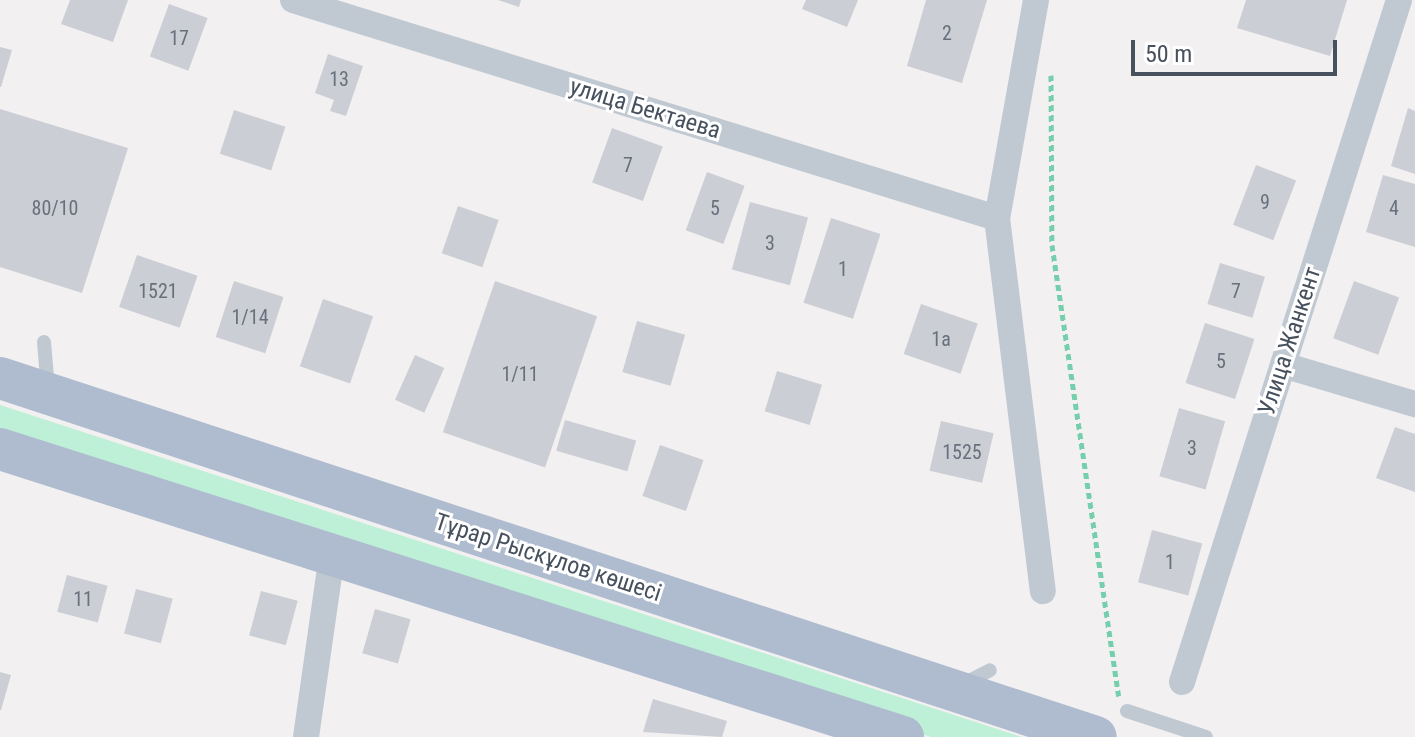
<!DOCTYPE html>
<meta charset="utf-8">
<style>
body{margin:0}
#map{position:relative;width:1415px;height:737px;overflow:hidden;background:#f2f0f0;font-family:"Roboto Condensed",sans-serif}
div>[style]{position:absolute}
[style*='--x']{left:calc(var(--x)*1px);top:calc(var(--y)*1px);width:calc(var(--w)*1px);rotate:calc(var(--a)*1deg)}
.green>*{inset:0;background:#bef0d7;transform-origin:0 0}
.building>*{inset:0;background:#ccced5;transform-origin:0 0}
.path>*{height:5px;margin-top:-2.5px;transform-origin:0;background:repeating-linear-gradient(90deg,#75cfac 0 6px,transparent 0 10px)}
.service>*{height:14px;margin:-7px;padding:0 7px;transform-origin:7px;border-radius:7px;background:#c0c9d2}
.minor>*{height:26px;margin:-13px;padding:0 13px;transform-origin:13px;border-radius:13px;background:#c0c9d2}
.primary>*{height:42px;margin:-21px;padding:0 21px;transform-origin:21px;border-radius:21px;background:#afbccf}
span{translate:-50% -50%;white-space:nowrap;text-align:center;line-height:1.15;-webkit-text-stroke:6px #fff;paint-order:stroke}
.number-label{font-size:20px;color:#68707c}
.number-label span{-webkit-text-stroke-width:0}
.street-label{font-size:24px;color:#47515e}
.scale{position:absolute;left:1131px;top:40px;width:206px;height:36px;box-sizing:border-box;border:4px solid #47515e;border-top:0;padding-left:10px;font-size:24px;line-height:28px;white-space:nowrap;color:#47515e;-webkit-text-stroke:6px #fff;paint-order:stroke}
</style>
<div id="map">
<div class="green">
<i style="left:0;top:405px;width:1101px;height:28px;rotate:18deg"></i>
</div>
<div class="building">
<i style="clip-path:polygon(70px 0,128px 0,113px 42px,61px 24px)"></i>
<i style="clip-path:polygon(498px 0,521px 0,519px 7px)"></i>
<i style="clip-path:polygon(806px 0,858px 0,847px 27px,802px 9px)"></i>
<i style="clip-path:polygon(926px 0,987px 0,962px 83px,907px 66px)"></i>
<i style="clip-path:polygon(1246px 0,1347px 0,1330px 56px,1237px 28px)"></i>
<i style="left:169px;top:4px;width:41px;height:56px;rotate:20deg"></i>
<i style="clip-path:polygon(0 47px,12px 50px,1px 87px,0 87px)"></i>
<i style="clip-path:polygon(328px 54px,363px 66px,346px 116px,330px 111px,334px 100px,315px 93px)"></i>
<i style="clip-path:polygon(1408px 108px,1415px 111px,1415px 174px,1391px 166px)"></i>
<i style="clip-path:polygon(0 109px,128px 148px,82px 293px,0 267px)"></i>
<i style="left:234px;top:110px;width:54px;height:46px;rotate:18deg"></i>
<i style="left:612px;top:128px;width:54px;height:58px;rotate:20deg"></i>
<i style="left:1256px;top:165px;width:43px;height:64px;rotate:21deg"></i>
<i style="left:707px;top:172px;width:40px;height:62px;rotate:20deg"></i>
<i style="clip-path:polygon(1383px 175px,1415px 184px,1415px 247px,1366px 232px)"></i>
<i style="left:750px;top:202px;width:60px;height:70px;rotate:15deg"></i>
<i style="left:458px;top:206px;width:43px;height:50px;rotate:19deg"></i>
<i style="left:831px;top:218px;width:52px;height:89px;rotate:18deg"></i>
<i style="left:137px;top:255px;width:64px;height:55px;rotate:19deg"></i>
<i style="left:1220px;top:263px;width:47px;height:43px;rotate:17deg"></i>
<i style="left:234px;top:281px;width:52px;height:59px;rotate:18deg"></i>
<i style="left:495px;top:281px;width:108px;height:160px;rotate:19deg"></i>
<i style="left:1354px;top:281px;width:48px;height:61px;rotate:20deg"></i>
<i style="left:323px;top:299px;width:53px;height:71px;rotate:19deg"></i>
<i style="left:921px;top:304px;width:60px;height:53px;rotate:19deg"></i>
<i style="left:637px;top:321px;width:50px;height:53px;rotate:16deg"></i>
<i style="left:1205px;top:323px;width:52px;height:63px;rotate:18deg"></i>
<i style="left:415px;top:355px;width:32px;height:49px;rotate:24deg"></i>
<i style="left:777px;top:371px;width:47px;height:42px;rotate:17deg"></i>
<i style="left:1179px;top:408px;width:48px;height:71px;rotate:16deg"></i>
<i style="left:565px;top:420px;width:74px;height:32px;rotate:16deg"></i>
<i style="left:941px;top:421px;width:54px;height:51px;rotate:13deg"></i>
<i style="clip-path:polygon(1395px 427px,1415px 434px,1415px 492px,1376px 478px)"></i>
<i style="left:660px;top:445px;width:46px;height:54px;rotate:19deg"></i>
<i style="left:1152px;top:530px;width:52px;height:54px;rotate:15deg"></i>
<i style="left:67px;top:575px;width:42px;height:38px;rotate:15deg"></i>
<i style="left:136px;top:589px;width:38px;height:46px;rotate:15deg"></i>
<i style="left:261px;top:591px;width:38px;height:46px;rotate:15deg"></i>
<i style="left:375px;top:609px;width:37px;height:46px;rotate:16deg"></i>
<i style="clip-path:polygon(0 672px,11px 675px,1px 710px,0 710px)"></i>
<i style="clip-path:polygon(653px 699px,727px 721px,722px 737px,643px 732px)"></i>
</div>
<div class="path">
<i style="--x:1051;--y:75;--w:170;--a:89.7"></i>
<i style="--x:1052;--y:245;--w:456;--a:81.6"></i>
</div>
<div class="service">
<i style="--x:44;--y:342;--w:48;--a:85.2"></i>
<i style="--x:963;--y:684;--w:30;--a:-27"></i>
<i style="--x:1127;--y:711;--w:83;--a:18.2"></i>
</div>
<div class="minor">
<i style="--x:293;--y:0;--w:737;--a:17.21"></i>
<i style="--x:1036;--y:0;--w:221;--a:100.1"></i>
<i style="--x:997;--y:218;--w:376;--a:83"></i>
<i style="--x:1283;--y:365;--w:138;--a:16.5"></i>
<i style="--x:1182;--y:682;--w:716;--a:-72.35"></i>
<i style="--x:306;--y:737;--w:184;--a:-81.9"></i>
</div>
<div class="primary">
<i style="--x:0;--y:378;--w:1153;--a:18.14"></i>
<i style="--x:0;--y:449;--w:948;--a:17.69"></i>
</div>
<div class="number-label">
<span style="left:947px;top:33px">2</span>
<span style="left:179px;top:38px">17</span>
<span style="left:339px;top:79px">13</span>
<span style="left:628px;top:165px">7</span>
<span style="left:1265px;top:202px">9</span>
<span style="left:55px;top:208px">80/10</span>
<span style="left:715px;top:208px">5</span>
<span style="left:1394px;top:208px">4</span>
<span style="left:770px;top:243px">3</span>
<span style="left:843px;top:269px">1</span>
<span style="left:158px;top:291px">1521</span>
<span style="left:1236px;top:291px">7</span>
<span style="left:250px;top:317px">1/14</span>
<span style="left:941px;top:339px">1а</span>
<span style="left:1221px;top:361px">5</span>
<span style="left:520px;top:374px">1/11</span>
<span style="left:1192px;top:448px">3</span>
<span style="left:962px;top:452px">1525</span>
<span style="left:1170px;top:562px">1</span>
<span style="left:83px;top:599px">11</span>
</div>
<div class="street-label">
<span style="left:645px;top:109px;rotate:17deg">улица Бектаева</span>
<span style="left:1290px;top:341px;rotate:-72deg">Улица Жанкент</span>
<span style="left:548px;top:558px;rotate:18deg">Тұрар Рыскұлов көшесі</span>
</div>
<div class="scale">50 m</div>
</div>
